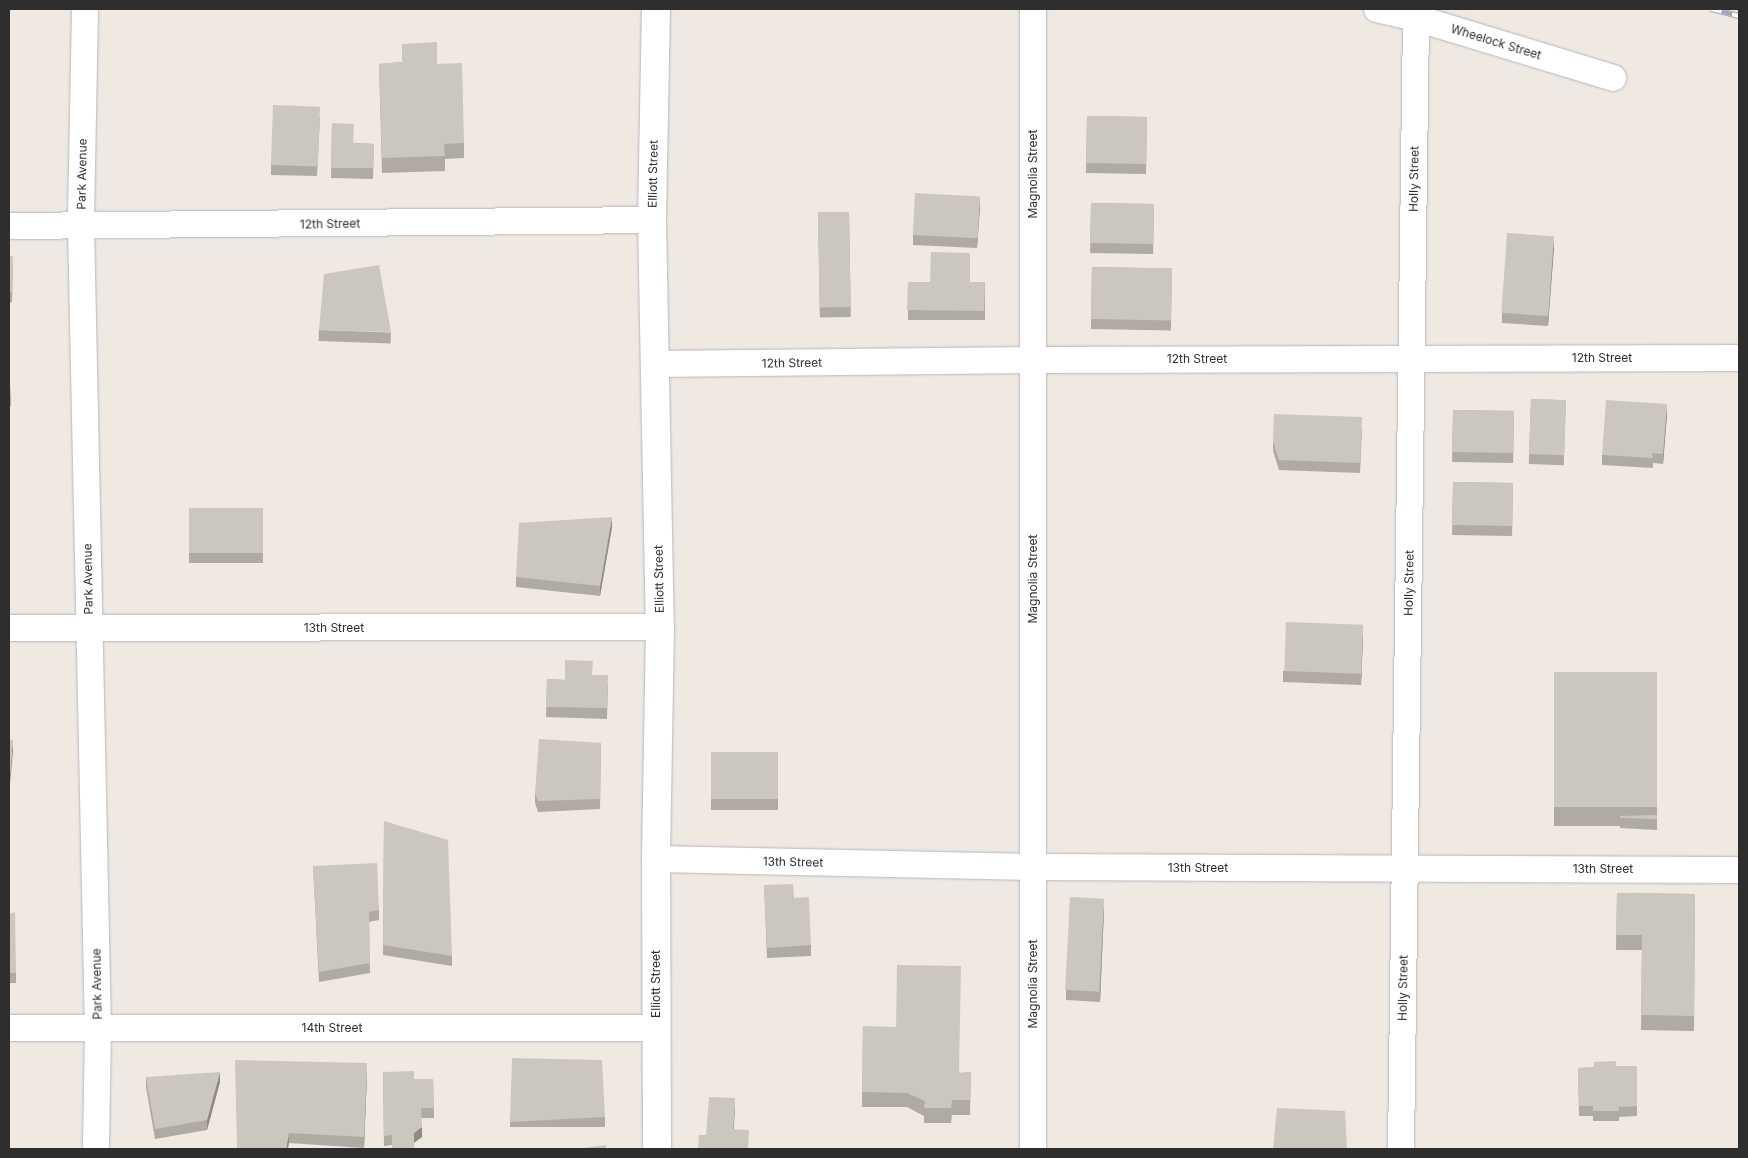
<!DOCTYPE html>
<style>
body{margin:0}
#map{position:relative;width:1748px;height:1158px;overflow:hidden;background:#efe9e1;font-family:Inter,sans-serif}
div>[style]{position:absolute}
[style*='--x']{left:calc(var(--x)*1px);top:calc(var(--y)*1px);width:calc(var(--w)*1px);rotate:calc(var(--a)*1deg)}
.roads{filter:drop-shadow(0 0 1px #b4b7c1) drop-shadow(0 0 1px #b4b7c1)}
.minor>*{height:26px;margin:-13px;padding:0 13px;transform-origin:13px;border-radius:13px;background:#fff}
.secondary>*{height:28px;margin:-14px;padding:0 14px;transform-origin:14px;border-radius:14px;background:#fff}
.rail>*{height:5.5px;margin-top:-2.75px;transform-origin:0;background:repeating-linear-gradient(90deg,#fff 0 11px,#a3a6b8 0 22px);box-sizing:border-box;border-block:1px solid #a3a6b8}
.wall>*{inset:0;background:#afaba4;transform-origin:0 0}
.shaded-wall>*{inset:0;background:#8e8b86}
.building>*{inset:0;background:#cbc7bf;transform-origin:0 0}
span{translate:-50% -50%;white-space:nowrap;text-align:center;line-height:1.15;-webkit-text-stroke:4.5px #fff;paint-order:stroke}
.street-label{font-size:12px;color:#2e2e2e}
.frame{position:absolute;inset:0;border:10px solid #2e2e2e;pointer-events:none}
</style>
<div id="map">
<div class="roads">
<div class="minor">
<i style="--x:85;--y:9;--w:217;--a:91.1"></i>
<i style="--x:81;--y:226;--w:803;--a:88.79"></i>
<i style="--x:98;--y:1029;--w:120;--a:91"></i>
<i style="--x:1033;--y:9;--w:1140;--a:90"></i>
<i style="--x:1377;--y:9;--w:40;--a:13"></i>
<i style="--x:1416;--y:18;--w:206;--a:16.9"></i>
<i style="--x:9;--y:226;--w:643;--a:-0.53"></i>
<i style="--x:654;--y:364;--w:380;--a:-0.6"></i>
<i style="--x:1034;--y:360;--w:705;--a:-0.16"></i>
<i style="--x:9;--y:628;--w:651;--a:-0.09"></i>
<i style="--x:656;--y:859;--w:377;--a:1.2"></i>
<i style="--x:1033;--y:867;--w:706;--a:0.24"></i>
<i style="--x:9;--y:1028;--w:647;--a:0"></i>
<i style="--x:1401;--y:1149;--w:1131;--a:-89.24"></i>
</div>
<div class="secondary">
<i style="--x:656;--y:9;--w:211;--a:91.1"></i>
<i style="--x:652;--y:220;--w:407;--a:88.9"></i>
<i style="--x:660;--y:627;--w:232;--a:91"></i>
<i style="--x:656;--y:859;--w:290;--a:89.8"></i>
</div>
</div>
<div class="rail">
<i style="--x:1711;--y:9;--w:29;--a:14"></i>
</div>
<div class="wall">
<i style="clip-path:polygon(402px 44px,437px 64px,464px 143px,464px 158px,445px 159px,445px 171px,382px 173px,379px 64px,402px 62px)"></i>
<i style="left:1087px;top:116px;width:60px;height:57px;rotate:1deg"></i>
<i style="clip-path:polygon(320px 117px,317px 176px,271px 175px,271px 165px)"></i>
<i style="clip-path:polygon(332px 123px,354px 143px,374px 144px,373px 179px,331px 178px)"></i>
<i style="left:1091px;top:203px;width:63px;height:50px;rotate:1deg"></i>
<i style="clip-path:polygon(980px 206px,977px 248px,913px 245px,913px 235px)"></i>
<i style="left:849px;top:212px;width:105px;height:31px;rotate:89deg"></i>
<i style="clip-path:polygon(1554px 247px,1548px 326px,1502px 323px,1502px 313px)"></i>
<i style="clip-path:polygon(9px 257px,13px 267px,12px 302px,9px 303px)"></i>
<i style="left:1092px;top:267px;width:80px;height:62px;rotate:1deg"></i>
<i style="left:908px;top:282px;width:77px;height:38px"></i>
<i style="left:319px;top:330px;width:72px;height:11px;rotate:2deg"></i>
<i style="clip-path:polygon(9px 378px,11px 396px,11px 406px,9px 406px)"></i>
<i style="left:1531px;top:399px;width:35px;height:65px;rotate:2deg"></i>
<i style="left:1453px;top:410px;width:61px;height:52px;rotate:1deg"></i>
<i style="clip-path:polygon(1667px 414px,1663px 464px,1653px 463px,1653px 468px,1602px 465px,1602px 455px)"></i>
<i style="clip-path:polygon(1362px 428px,1360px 473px,1279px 470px,1273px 451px,1273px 441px)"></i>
<i style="left:1453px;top:482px;width:60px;height:53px;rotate:1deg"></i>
<i style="left:189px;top:508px;width:74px;height:55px"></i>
<i style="clip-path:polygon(612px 527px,600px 596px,516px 587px,516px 577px)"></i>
<i style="clip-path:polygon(1363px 636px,1361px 685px,1283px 682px,1283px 671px)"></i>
<i style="clip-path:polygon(1554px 672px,1657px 672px,1657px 830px,1620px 828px,1620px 826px,1554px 826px)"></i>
<i style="clip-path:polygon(593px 675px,608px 685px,607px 719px,546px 717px,547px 679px,565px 680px)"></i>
<i style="clip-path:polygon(601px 743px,600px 809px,538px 812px,535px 803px,535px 793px)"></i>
<i style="left:711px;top:752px;width:67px;height:58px"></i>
<i style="clip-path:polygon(384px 821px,452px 956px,452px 966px,383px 955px)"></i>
<i style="clip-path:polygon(313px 866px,379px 910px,379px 920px,369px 922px,370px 973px,319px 982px)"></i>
<i style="clip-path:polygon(764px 885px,794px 898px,811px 945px,811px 956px,767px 958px)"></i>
<i style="clip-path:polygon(1617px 893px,1695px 894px,1694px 1031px,1641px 1030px,1642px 950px,1616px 950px)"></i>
<i style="clip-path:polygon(1104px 909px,1100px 1002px,1066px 1000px,1066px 990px)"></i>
<i style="clip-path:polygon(9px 914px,16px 973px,16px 983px,9px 983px)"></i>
<i style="clip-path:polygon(863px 1026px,960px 1073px,971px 1072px,970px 1115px,952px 1115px,951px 1123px,924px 1123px,924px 1116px,907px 1107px,862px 1107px)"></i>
<i style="clip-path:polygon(1637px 1066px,1637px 1116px,1619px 1117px,1619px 1121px,1593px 1121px,1593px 1116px,1579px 1116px,1578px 1068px)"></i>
<i style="clip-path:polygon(383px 1072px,414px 1079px,433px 1079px,434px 1118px,421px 1118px,422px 1137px,392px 1145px,384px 1146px)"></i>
<i style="clip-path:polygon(367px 1073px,364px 1148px,289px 1143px,237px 1149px)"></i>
<i style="clip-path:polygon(146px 1077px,220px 1082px,207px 1130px,155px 1139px,146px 1087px)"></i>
<i style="left:605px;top:1117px;width:10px;height:95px;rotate:90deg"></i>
</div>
<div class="shaded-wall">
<i style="clip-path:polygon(980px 196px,980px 206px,977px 248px,977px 237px)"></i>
<i style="clip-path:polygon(1554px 236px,1554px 247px,1548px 326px,1548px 316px)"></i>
<i style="clip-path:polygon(1667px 404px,1667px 414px,1663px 464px,1663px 454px)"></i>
<i style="clip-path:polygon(612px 517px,612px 527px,600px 596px,600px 586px)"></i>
<i style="clip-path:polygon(1363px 625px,1363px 636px,1361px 685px,1361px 675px)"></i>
<i style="clip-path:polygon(13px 740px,13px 751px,9px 795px,9px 785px)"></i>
<i style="clip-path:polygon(1104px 899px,1104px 909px,1100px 1002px,1100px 991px)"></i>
<i style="clip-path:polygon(367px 1063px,367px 1073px,364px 1148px,364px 1137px)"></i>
<i style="clip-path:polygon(220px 1072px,220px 1082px,207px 1130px,207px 1120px)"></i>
<i style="clip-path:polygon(735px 1098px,735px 1109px,733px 1139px,733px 1129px)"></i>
<i style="clip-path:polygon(422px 1127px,422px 1137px,414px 1143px,414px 1133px)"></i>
<i style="clip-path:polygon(289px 1133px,289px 1143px,288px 1149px,286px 1149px)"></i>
</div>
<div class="building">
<i style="clip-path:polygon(437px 42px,437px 64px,462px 63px,464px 143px,444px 144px,445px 156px,382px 158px,379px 64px,402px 62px,402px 44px)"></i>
<i style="left:273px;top:105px;width:47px;height:60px;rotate:2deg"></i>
<i style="left:1087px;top:116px;width:60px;height:47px;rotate:1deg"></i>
<i style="clip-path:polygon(332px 123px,354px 124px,353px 143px,374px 144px,373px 168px,331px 168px)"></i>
<i style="left:915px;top:193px;width:65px;height:42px;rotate:3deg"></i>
<i style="left:1091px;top:203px;width:63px;height:40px;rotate:1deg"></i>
<i style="left:849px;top:212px;width:95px;height:31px;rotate:89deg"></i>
<i style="left:1507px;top:233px;width:47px;height:80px;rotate:4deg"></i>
<i style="clip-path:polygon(931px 252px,970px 253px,970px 282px,985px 282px,984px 311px,907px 310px,908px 282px,930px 282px)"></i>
<i style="clip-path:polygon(13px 256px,12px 292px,9px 292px,9px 257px)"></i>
<i style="clip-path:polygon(379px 265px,391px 332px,319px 330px,324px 274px)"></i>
<i style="left:1092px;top:267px;width:80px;height:52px;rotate:1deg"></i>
<i style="clip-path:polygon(9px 378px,11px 396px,9px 396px)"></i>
<i style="left:1531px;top:399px;width:35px;height:55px;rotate:2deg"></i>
<i style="clip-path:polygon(1606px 400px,1667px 404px,1663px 454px,1652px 453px,1653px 458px,1602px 455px)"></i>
<i style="left:1453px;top:410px;width:61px;height:42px;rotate:1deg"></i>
<i style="clip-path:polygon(1274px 414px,1362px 417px,1360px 463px,1279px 460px,1273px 441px)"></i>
<i style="left:1453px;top:482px;width:60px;height:43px;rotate:1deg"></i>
<i style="left:189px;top:508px;width:74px;height:45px"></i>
<i style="clip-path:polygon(612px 517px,600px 586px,516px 577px,519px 523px)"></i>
<i style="left:1286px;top:622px;width:77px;height:49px;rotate:2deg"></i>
<i style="clip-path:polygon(565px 660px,593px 661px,592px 675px,608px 675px,607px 708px,546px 707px,547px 679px,565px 680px)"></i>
<i style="left:1554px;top:672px;width:103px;height:135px"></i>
<i style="clip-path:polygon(539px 739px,601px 743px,600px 799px,538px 801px,535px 793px)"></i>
<i style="clip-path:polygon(9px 740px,13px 740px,9px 785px)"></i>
<i style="left:711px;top:752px;width:67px;height:47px"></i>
<i style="clip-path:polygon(1657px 815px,1657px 819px,1620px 818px,1620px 816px)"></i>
<i style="clip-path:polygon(384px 821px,448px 840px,452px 956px,383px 945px)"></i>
<i style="clip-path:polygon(377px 863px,379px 910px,369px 912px,370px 963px,319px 972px,313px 866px)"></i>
<i style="clip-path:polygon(793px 884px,794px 898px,809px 897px,811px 945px,767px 948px,764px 885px)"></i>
<i style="clip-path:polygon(1617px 893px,1695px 894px,1694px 1016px,1641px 1015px,1642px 935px,1616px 935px)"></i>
<i style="left:1070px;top:897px;width:34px;height:93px;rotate:3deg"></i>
<i style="clip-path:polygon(15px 912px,16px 973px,9px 973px,9px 914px)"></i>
<i style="clip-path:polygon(897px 965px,961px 966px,959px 1073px,971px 1072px,970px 1100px,952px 1100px,951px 1108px,924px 1108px,925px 1101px,907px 1093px,862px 1092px,863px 1026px,896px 1027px)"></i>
<i style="clip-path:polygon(512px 1058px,602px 1060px,605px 1117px,510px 1122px)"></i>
<i style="clip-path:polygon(235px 1060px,367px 1063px,364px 1137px,289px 1133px,286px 1149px,237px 1149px)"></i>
<i style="clip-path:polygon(1616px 1061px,1616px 1066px,1637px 1066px,1637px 1106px,1619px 1107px,1619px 1111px,1593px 1111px,1593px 1106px,1579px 1106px,1578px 1068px,1594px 1067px,1594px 1062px)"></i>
<i style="clip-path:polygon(414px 1071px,414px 1079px,433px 1079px,434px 1108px,421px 1108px,422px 1127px,414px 1133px,414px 1149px,392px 1149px,392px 1135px,384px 1136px,383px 1072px)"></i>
<i style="clip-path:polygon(220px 1072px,207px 1120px,155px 1129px,146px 1077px)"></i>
<i style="clip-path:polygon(709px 1097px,735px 1098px,733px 1129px,749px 1130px,748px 1149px,698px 1149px,699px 1135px,706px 1135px)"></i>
<i style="clip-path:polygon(1277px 1108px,1345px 1111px,1347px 1149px,1273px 1149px)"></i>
<i style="clip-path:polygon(606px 1145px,606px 1149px,576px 1149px)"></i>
</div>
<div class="street-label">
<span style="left:1496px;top:42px;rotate:17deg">Wheelock Street</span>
<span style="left:82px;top:174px;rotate:-89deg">Park Avenue</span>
<span style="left:653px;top:174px;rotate:-89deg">Elliott Street</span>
<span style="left:1033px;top:174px;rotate:-90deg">Magnolia Street</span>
<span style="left:1414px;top:179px;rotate:-89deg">Holly Street</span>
<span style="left:330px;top:224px;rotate:-1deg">12th Street</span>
<span style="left:1602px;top:358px">12th Street</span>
<span style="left:1197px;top:359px">12th Street</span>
<span style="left:792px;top:363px;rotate:-1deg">12th Street</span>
<span style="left:88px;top:579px;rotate:-91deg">Park Avenue</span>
<span style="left:659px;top:579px;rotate:-91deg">Elliott Street</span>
<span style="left:1033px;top:579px;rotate:-90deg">Magnolia Street</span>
<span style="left:1409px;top:583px;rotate:-89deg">Holly Street</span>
<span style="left:334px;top:628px">13th Street</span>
<span style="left:793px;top:862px;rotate:1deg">13th Street</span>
<span style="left:1198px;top:868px">13th Street</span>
<span style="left:1603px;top:869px">13th Street</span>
<span style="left:97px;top:984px;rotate:-91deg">Park Avenue</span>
<span style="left:656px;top:984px;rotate:-90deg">Elliott Street</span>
<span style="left:1033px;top:984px;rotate:-90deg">Magnolia Street</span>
<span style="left:1403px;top:988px;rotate:-89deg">Holly Street</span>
<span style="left:332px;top:1028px">14th Street</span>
</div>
<div class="frame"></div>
</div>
